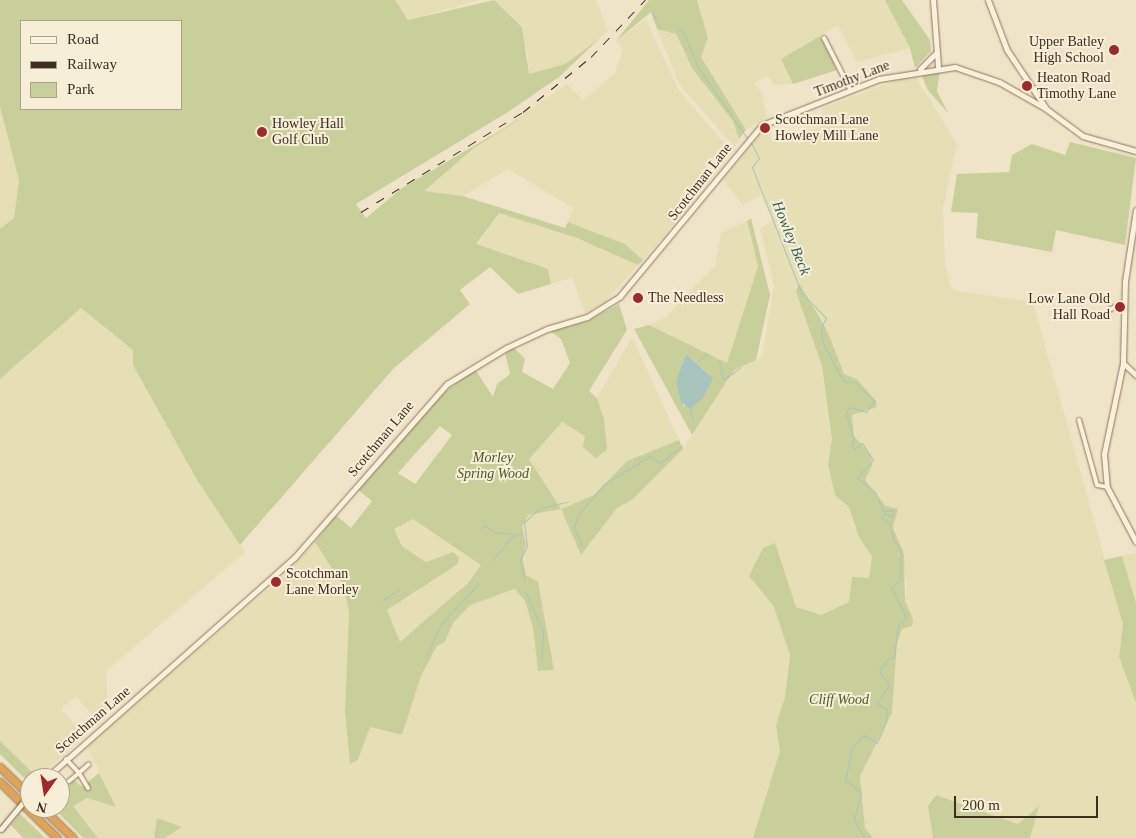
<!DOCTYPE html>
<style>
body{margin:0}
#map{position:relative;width:1136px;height:838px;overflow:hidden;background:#f0e4c8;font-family:"Times New Roman",serif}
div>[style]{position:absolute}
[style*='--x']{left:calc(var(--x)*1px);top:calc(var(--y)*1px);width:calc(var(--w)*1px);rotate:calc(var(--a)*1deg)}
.farmland>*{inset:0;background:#e6deb5}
.green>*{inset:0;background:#c9cf9b}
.water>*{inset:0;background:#a9c4bc}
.stream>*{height:1px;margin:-0.5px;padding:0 0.5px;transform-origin:0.5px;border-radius:0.5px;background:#a9c4bc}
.roads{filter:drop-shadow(0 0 1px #8d765c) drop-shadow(0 0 1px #8d765c)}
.street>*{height:4px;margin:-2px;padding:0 2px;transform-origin:2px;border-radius:2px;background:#faf1dc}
.secondary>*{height:5px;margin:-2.5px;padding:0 2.5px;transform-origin:2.5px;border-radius:2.5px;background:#faf1dc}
.highway>*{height:7px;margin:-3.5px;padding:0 3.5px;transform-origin:3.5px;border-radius:3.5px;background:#e0a458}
.rail>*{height:1px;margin-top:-0.5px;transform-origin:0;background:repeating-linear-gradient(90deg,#3d2e20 0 9px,transparent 0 18px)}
.bridges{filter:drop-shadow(0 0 1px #6f573f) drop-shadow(0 0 1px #6f573f)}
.secondary-bridge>*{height:5px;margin:-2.5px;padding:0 2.5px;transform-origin:2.5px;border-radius:2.5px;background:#faf1dc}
.dots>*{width:14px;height:14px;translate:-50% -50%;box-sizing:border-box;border:2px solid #f7eed8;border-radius:50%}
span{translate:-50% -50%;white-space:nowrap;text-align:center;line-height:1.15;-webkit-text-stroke:4px #f7eed8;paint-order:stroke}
.poi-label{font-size:14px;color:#3d2e20}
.right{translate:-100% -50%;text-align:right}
.left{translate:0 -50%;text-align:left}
.street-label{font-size:14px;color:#3d2e20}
.park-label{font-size:14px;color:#4d5a26;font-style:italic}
.water-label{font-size:15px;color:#2f5d5a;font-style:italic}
.legend{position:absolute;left:20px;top:20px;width:162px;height:90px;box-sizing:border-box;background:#f7eed8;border:1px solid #ada18e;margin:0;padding:6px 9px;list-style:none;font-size:15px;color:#3d2e20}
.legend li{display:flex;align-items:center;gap:10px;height:25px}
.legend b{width:25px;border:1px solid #ada18e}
.north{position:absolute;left:20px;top:768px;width:50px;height:50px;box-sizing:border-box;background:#f7eed8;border:1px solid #ada18e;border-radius:50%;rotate:193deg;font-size:14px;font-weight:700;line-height:20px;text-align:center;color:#3d2e20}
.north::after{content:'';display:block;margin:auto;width:18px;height:22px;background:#9e2a2b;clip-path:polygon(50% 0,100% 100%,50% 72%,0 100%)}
.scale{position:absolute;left:954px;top:796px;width:144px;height:22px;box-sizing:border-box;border:2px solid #3d2e20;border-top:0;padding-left:6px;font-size:15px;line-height:18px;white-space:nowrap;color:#3d2e20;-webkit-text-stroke:4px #f7eed8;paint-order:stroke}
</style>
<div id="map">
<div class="farmland">
<i style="clip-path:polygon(395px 0,480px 0,408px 20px)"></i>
<i style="clip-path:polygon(494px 0,596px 0,608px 31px,565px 64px,529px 74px,527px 50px)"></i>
<i style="clip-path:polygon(697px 0,885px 0,910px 48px,857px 62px,838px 25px,781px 59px,793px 84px,773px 85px,768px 75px,754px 83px,762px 93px,767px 117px,746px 130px,701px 57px,708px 38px)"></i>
<i style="clip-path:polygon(646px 19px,678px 89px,724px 143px,707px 165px,695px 199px,643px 260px,625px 244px,568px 222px,573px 208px,508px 169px,463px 196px,423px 191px,474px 148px,567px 84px,583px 100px,615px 73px,623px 49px,616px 41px)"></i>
<i style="clip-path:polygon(657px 29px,676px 34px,682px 50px,734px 122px,739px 139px,735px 147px,680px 86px)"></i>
<i style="clip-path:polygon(914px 74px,957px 144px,943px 208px,945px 262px,951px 287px,957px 291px,1033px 302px,1123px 624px,1119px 657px,1136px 703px,1136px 838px,1030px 838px,1039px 807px,1018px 824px,936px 795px,928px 806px,933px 838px,873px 838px,865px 828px,860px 776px,892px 713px,897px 643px,902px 628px,913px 619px,905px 601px,907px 582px,893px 528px,898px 509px,886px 506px,865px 480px,872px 466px,871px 456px,854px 436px,852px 415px,877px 407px,857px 379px,844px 374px,827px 340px,828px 329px,799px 283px,796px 292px,822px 366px,832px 439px,828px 465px,835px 495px,849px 507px,859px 537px,872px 555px,869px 578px,852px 578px,849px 602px,821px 615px,796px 607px,774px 544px,749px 576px,774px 607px,790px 655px,785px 697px,776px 725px,781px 751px,753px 838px,165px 838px,181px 827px,157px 818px,154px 838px,98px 838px,73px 806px,87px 798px,115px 806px,87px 746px,290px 570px,315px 542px,330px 557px,344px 587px,349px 612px,345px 712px,350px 764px,358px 760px,370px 727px,402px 735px,421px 676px,437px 646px,445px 642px,453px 623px,470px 605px,515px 589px,525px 601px,533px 628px,538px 671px,554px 670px,538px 582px,526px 575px,522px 527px,528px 515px,560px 509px,529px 459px,562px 422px,586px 436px,604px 419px,597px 398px,632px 337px,679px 440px,627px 461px,594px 495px,561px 509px,581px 555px,617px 508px,633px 499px,683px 449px,734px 370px,762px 357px,774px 286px,760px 228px,773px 221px,761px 195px,743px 205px,723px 180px,767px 127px,772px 142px,824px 126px,823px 108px)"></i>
<i style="clip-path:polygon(0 107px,19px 180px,14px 218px,0 229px)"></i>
<i style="clip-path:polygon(499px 213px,575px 237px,638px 265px,605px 302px,585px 313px,572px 277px,551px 284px,548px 269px,476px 244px)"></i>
<i style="clip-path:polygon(747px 221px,758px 266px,727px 363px,649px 325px,666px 317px,715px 266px,721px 233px)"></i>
<i style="clip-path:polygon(81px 308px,133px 350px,133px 365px,197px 480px,245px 552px,106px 671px,108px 715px,99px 723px,76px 696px,61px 709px,84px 735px,38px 778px,0 741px,0 379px)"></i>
<i style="clip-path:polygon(413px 519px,482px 565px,468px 583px,400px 642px,387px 610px,458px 564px,459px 557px,453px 552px,426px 562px,402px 546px,394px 529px)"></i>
<i style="clip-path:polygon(1136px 553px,1136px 603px,1122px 556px)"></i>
</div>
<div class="green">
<i style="clip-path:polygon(evenodd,0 0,395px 0,408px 20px,494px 0,522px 27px,529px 74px,565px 64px,600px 38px,559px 77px,508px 112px,356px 204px,366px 218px,402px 188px,523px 117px,474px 148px,424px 191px,463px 196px,565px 228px,568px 222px,625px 244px,643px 260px,638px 265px,577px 238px,499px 213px,476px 244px,548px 269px,551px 284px,518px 294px,490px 267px,460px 290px,470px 304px,394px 368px,240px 545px,197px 480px,133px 365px,133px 350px,81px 308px,0 379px,0 229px,14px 218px,19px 180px,0 107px,0 0,21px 21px,181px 21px,181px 109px,21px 109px,21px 21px)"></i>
<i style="clip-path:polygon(649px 0,697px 0,708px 38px,701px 57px,746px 130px,739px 139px,733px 121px,692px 68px,676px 34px,657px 29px,651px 12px,616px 41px)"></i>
<i style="clip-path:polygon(885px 0,902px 0,930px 40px,931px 51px,915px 68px,910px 48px)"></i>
<i style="clip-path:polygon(820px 36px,837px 70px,793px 84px,781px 59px)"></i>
<i style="clip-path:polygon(940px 69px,937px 91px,948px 113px,927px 89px,921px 73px)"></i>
<i style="clip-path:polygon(1070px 142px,1136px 158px,1125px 245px,1056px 230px,1052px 252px,976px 238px,978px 213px,951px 212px,957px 174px,1009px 172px,1012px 155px,1032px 144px,1065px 155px)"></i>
<i style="clip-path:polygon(evenodd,751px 218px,770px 295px,756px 360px,734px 370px,692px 435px,634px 329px,649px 325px,727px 363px,758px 266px,747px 221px,751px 218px,686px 354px,709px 374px,684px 407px,676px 380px,686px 354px)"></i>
<i style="clip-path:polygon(799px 283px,826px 328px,844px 374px,857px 379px,876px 401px,877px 407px,852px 415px,854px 436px,871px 455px,872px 466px,865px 480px,886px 506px,898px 509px,893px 528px,904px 554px,905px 601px,913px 619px,912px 626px,902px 629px,897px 643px,892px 713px,860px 776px,865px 828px,873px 838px,753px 838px,780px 751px,776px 725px,785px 697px,790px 655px,774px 607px,749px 576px,763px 548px,775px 543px,796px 607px,821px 615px,849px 602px,852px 577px,869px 578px,872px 556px,859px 537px,849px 507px,835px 495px,828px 465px,832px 439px,822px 366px,796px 292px)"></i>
<i style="clip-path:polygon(evenodd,619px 304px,627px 330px,589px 391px,597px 398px,604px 419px,607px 450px,596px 458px,583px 447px,585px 436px,562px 422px,529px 459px,561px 509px,594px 495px,627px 461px,679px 440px,683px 449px,633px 499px,617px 508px,581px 555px,561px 509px,528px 515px,522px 527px,526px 544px,523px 558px,526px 575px,538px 582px,554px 670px,538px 671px,533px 628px,525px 601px,515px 589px,470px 605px,453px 623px,445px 642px,437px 646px,421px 676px,402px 735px,370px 727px,358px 760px,350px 764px,345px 712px,349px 612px,344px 587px,315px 542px,336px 515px,351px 528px,372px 501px,357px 489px,436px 399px,475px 369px,493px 397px,497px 384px,510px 374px,505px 353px,514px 348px,525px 359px,522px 372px,553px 389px,570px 363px,561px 339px,550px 331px,588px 321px,619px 304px,440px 426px,452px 435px,415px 484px,398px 473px,440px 426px,619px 304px,413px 519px,481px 565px,468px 583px,400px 642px,387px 610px,458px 564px,459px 557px,453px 552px,426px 562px,402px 546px,394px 529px,413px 519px)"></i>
<i style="clip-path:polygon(1122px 556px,1136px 603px,1136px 703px,1119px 657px,1123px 624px,1104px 560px)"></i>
<i style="clip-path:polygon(0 741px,38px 778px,30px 778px,30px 784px,0 754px)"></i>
<i style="clip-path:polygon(99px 773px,116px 807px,87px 798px,73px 806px,98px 838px,83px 838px,54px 808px,60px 808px,60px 784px,64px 788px,74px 780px,82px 787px)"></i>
<i style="clip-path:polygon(936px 795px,1018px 824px,1039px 806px,1030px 838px,933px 838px,928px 806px)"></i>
<i style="clip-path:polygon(20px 814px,39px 832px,45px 838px,23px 838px,11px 825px)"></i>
<i style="clip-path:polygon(157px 818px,182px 827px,165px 838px,154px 838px)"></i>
</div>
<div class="water">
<i style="clip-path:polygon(686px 354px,713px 378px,703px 398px,690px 409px,681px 402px,676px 380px)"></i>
</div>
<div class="stream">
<i style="--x:652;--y:12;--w:17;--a:62"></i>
<i style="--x:678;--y:29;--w:7;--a:34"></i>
<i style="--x:684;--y:33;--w:37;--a:68"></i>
<i style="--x:698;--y:67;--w:86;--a:55.4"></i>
<i style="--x:750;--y:141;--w:19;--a:62"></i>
<i style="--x:759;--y:158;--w:11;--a:128"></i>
<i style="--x:752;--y:167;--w:134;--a:68.6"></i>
<i style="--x:801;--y:292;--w:36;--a:46"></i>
<i style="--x:826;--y:318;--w:10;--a:119"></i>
<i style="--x:821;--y:327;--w:14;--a:86"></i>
<i style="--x:822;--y:341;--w:45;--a:62.3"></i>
<i style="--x:843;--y:381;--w:12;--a:5"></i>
<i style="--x:855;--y:382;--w:27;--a:45"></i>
<i style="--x:874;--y:401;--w:14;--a:126"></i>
<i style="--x:866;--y:412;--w:18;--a:-164"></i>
<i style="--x:849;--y:407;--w:7;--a:117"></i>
<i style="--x:846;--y:413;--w:27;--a:73"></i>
<i style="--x:854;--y:439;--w:7;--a:117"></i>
<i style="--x:851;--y:445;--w:5;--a:53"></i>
<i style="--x:854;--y:449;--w:10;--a:-37"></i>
<i style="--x:862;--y:443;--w:20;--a:57"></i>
<i style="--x:873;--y:460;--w:24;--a:132"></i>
<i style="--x:857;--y:478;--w:23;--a:38"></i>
<i style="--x:875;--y:492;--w:21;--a:67"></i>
<i style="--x:883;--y:511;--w:10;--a:-6"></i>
<i style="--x:893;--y:510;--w:7;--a:98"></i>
<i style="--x:892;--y:517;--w:8;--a:-150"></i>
<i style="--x:885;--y:513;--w:6;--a:129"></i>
<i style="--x:881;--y:518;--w:11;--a:34"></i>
<i style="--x:890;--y:524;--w:16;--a:79"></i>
<i style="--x:893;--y:540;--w:12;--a:48"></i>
<i style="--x:901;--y:549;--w:30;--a:92"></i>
<i style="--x:900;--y:579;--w:13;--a:135"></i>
<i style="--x:891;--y:588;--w:34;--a:63"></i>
<i style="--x:906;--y:618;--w:11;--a:139"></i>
<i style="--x:898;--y:625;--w:33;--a:97"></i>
<i style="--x:894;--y:658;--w:5;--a:180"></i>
<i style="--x:889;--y:658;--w:16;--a:128"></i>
<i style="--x:879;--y:671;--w:17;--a:54"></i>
<i style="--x:889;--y:685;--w:22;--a:124"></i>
<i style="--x:877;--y:703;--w:12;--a:35"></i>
<i style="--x:887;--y:710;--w:12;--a:95"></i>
<i style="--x:886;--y:722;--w:23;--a:113"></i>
<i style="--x:877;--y:743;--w:16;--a:-150"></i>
<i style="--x:863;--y:735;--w:17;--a:130"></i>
<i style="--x:852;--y:748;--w:33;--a:102"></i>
<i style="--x:845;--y:780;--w:20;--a:37"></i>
<i style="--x:861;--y:792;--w:29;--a:104"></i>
<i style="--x:854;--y:820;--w:21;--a:59"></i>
<i style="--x:719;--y:360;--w:20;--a:79"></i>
<i style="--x:723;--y:380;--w:22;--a:-36"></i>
<i style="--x:697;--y:361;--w:12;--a:-35"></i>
<i style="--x:690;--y:409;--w:12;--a:76"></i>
<i style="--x:480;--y:529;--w:6;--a:-45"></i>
<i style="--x:484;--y:525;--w:12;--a:35"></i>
<i style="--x:494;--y:532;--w:19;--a:6"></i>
<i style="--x:582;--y:545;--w:20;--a:-114"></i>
<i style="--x:574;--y:527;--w:13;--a:-72"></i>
<i style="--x:578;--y:515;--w:39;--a:-50"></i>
<i style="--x:603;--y:485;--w:55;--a:-31.7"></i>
<i style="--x:650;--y:456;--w:12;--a:35"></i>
<i style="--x:660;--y:463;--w:28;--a:-38"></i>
<i style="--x:492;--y:561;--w:28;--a:-52"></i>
<i style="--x:509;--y:539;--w:15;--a:-28"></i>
<i style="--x:525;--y:582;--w:23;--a:-103"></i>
<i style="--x:520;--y:560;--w:16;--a:-63"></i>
<i style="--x:527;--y:546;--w:24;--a:-97"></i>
<i style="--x:524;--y:522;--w:21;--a:-41"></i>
<i style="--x:540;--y:508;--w:28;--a:-13"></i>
<i style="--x:526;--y:593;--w:43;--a:66.4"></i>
<i style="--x:543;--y:632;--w:29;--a:94"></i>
<i style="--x:383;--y:600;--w:19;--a:-32"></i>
<i style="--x:427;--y:655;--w:34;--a:-66"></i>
<i style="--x:441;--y:624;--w:54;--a:-47.2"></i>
</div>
<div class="roads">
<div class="street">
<i style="--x:824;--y:38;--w:59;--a:63"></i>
<i style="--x:1109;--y:310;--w:17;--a:-28"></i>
<i style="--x:1079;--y:420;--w:67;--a:74.5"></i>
<i style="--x:1097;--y:485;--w:10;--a:11"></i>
<i style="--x:66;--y:759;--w:19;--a:47"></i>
<i style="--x:79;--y:773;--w:13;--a:141"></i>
<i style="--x:88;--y:788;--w:17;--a:-121"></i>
<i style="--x:79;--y:773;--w:13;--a:-42"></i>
</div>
<div class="secondary">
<i style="--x:933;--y:0;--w:67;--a:85.7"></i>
<i style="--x:988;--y:0;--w:53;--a:69.2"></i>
<i style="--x:1007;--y:50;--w:69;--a:56.3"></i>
<i style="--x:920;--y:69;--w:24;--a:-45"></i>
<i style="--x:1136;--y:210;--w:72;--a:98.8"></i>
<i style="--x:1125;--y:281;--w:82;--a:91.4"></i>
<i style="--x:1123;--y:363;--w:93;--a:101.8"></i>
<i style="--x:1104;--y:454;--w:33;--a:85"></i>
<i style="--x:1107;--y:487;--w:62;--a:62.2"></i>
<i style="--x:1123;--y:363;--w:18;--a:43"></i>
<i style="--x:46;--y:778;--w:332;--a:-41.6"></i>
<i style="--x:294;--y:558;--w:232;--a:-48.7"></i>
<i style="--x:447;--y:384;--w:69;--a:-31.4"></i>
<i style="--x:506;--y:348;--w:45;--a:-24.9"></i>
<i style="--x:547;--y:329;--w:42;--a:-16.7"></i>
<i style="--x:587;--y:317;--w:39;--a:-32"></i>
<i style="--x:620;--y:296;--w:222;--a:-50.3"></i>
<i style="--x:762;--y:125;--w:126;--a:-21.5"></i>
<i style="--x:879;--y:79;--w:77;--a:-9"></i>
<i style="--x:955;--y:67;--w:46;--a:18.8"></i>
<i style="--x:999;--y:82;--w:53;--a:29.5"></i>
<i style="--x:1045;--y:108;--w:47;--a:36.4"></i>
<i style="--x:1083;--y:136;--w:55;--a:15.8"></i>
</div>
<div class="highway">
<i style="--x:0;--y:767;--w:42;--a:44"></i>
<i style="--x:0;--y:782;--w:80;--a:44.5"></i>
<i style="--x:42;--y:808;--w:43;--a:44.1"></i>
</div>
</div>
<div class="rail">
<i style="--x:361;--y:212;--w:190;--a:-31.7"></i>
<i style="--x:523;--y:112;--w:87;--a:-39"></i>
<i style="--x:591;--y:57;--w:79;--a:-46.5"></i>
</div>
<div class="bridges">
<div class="secondary-bridge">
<i style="--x:1;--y:829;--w:45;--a:-50.4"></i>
</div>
</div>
<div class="dots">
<i style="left:1114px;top:50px;background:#9e2a2b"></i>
<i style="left:1027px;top:86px;background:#9e2a2b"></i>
<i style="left:765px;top:128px;background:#9e2a2b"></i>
<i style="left:262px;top:132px;background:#9e2a2b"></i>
<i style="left:638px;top:298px;background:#9e2a2b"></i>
<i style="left:1120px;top:307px;background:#9e2a2b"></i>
<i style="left:276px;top:582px;background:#9e2a2b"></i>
</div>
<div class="poi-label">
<span class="right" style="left:1104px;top:50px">Upper Batley<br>High School</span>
<span class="left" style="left:1037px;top:86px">Heaton Road<br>Timothy Lane</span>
<span class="left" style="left:775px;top:128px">Scotchman Lane<br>Howley Mill Lane</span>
<span class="left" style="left:272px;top:132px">Howley Hall<br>Golf Club</span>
<span class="left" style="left:648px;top:298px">The Needless</span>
<span class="right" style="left:1110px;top:307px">Low Lane Old<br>Hall Road</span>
<span class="left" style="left:286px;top:582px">Scotchman<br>Lane Morley</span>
</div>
<div class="street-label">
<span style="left:852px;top:79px;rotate:-21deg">Timothy Lane</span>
<span style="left:700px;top:182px;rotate:-52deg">Scotchman Lane</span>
<span style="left:381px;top:439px;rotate:-50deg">Scotchman Lane</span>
<span style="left:93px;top:720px;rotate:-41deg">Scotchman Lane</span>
</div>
<div class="park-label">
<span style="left:493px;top:466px">Morley<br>Spring Wood</span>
<span style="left:839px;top:700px">Cliff Wood</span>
</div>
<div class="water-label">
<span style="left:791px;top:238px;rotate:68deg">Howley Beck</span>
</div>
<ul class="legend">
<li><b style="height:6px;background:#faf1dc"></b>Road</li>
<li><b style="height:6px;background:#3d2e20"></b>Railway</li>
<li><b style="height:14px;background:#c9cf9b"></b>Park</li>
</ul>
<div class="north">N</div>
<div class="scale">200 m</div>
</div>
